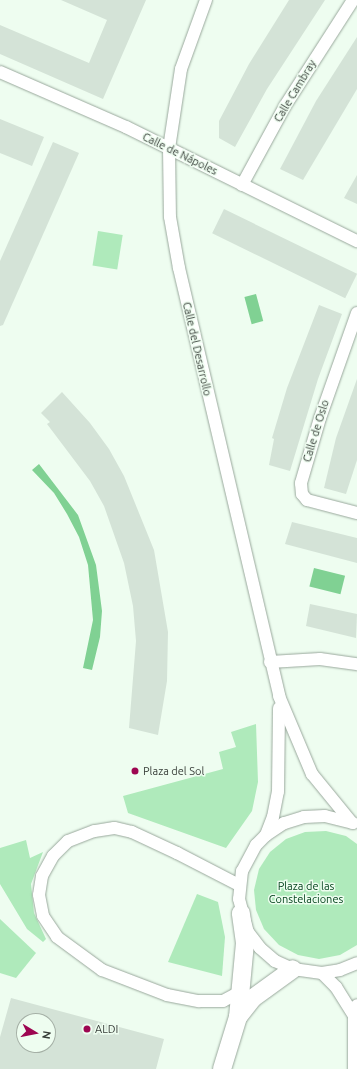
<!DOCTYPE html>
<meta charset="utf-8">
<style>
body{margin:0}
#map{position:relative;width:357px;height:1069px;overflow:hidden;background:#eefdf0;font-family:Ubuntu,sans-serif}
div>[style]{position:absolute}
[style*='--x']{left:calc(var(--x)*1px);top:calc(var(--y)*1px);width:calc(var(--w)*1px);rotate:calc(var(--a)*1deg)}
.green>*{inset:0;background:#afeabb;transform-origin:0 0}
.water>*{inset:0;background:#80d193;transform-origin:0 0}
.building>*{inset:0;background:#d4e3d7;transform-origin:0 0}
.roads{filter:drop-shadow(0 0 1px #99a89c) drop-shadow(0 0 1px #99a89c)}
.street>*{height:12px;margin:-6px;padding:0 6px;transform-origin:6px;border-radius:6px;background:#fff}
.secondary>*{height:18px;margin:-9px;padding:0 9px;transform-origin:9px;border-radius:9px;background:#fff}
.dots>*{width:11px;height:11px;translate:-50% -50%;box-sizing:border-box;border:2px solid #eefdf0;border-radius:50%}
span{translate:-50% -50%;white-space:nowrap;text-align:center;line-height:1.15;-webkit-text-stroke:3px #eefdf0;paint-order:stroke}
.street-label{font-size:11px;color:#373d38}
.poi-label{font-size:11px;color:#373d38}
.left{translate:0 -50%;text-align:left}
.park-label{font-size:11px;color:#04441d}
.north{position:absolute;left:16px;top:1013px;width:40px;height:40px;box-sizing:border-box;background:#eefdf0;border:1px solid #a5b0a6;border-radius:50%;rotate:100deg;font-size:11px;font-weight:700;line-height:16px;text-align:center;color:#373d38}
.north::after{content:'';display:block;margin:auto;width:14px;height:18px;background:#9d0651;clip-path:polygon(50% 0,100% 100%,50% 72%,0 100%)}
</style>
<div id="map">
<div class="green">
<i style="left:98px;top:231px;width:25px;height:35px;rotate:9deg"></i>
<i style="clip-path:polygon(256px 724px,258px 782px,252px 811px,226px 848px,128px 813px,123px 796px,223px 769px,219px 752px,236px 747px,231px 732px)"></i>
<i style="clip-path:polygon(326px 831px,346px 836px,357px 844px,357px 945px,340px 955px,319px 959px,298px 955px,279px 945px,264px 929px,256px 910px,254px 890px,259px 869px,270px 852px,286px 839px,305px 832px)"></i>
<i style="clip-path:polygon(26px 840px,30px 858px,43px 852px,31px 884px,34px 913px,46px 939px,43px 942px,27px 929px,0 884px,0 848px)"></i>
<i style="clip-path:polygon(197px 894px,218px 902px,225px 937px,222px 976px,168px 962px)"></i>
<i style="clip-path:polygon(0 919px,36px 953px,16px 978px,0 973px)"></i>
</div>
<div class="water">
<i style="left:256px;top:294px;width:28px;height:12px;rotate:75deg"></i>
<i style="clip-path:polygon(39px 464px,78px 515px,96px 565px,102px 611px,100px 637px,92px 670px,83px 668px,93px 620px,88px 565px,79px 537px,67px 514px,54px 493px,32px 470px)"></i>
<i style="left:314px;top:568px;width:32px;height:19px;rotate:14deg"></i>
</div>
<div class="building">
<i style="clip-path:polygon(61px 0,146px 0,103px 99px,0 54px,0 25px,89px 63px,107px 20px)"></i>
<i style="clip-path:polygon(289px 0,325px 0,267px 89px,235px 147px,219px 138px,219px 121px,249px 64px)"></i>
<i style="clip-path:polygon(357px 37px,357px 89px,303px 180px,280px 169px,316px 101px)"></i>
<i style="clip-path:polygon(0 119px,44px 137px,32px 166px,0 153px)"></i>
<i style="clip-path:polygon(53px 142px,79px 153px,3px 325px,0 326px,0 261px)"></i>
<i style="clip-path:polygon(357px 175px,357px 204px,344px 198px)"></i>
<i style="left:224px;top:209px;width:148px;height:27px;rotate:26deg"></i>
<i style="clip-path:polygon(319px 305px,342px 314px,318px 379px,290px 471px,269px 465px,274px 439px,272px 438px,287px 388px)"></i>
<i style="clip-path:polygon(357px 379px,357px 460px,346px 494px,324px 488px,336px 438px)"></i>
<i style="clip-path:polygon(62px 392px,90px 423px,109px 449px,124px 476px,154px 550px,168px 632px,167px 681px,158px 735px,129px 728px,136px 641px,133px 606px,124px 563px,104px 506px,90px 481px,47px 424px,50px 422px,41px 413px)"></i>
<i style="clip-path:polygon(292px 522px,357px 538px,357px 563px,285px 544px)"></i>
<i style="clip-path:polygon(310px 604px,357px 614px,356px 638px,306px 626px)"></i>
<i style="clip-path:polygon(evenodd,11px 998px,164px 1039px,156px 1069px,0 1069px,0 1037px,11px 998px,24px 1021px,48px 1021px,48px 1045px,24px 1045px,24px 1021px)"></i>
</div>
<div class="roads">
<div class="street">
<i style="--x:206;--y:0;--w:73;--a:109.9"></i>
<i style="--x:181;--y:69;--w:80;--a:98.6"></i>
<i style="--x:169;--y:148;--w:69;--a:89.2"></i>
<i style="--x:170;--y:217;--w:52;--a:80"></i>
<i style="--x:179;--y:268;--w:440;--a:76.8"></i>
<i style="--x:279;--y:696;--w:85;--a:67.1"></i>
<i style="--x:312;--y:774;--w:63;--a:50.8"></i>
<i style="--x:0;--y:72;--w:137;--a:23.6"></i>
<i style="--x:126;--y:127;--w:258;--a:26.3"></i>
<i style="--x:242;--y:185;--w:90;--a:-61.4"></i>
<i style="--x:285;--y:106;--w:126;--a:-57.3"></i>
<i style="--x:357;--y:313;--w:111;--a:109.4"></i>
<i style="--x:320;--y:418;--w:68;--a:106.3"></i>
<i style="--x:301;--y:483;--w:11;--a:85"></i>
<i style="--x:302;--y:494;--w:8;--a:50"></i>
<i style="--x:307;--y:500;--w:52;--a:14.6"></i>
<i style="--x:270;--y:662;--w:50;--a:-3.4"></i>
<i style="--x:320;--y:659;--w:37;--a:8"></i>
<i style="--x:353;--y:823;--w:29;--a:-166"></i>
<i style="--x:325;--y:816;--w:21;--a:177"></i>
<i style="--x:304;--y:817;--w:21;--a:163"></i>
<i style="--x:284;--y:823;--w:22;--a:146"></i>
<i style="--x:266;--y:835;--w:14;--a:135"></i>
<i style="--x:256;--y:845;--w:30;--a:118"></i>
<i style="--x:242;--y:871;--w:28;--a:96"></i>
<i style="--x:239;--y:899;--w:34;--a:75"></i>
<i style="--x:248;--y:932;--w:20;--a:53"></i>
<i style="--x:260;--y:948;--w:20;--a:41"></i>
<i style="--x:275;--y:961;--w:20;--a:24"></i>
<i style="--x:293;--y:969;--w:29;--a:8"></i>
<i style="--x:322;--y:973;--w:18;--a:-9"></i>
<i style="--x:340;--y:970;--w:18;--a:-22"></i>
<i style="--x:266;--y:835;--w:19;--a:-69"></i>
<i style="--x:273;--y:817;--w:25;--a:-79"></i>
<i style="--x:278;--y:792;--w:84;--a:-89.3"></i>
<i style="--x:239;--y:885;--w:70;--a:-152.7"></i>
<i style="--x:177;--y:853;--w:50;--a:-155"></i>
<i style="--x:132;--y:832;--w:18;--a:-167"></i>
<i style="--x:114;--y:828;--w:20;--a:171"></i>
<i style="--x:94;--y:831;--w:28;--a:159"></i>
<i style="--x:68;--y:841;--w:21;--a:135"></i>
<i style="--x:53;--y:856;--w:23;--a:119"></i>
<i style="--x:42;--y:876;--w:19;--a:99"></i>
<i style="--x:39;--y:895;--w:21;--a:79"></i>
<i style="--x:43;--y:916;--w:25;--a:56"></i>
<i style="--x:57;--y:937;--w:56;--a:36.3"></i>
<i style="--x:102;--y:970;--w:70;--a:21"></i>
<i style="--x:167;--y:995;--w:33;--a:11"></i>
<i style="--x:199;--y:1001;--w:24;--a:0"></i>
<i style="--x:223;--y:1001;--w:19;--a:-28"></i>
<i style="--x:322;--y:973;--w:20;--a:45"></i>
<i style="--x:336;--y:987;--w:34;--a:58"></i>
<i style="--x:354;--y:1069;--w:53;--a:-90"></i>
<i style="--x:354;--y:1016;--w:11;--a:-75"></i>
</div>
<div class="secondary">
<i style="--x:238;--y:1017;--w:24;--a:-52"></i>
<i style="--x:253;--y:998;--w:49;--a:-35.9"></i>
<i style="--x:222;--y:1069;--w:54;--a:-72.9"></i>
<i style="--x:238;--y:1017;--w:74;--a:-84.6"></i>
<i style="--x:245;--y:943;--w:30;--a:-98"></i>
</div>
</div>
<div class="dots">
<i style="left:135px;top:771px;background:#9d0651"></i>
<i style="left:87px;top:1029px;background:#9d0651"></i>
</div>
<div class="street-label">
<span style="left:295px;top:91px;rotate:-59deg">Calle Cambray</span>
<span style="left:180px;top:154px;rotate:26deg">Calle de Nápoles</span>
<span style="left:197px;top:349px;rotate:77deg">Calle del Desarrollo</span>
<span style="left:316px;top:431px;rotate:-73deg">Calle de Oslo</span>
</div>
<div class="poi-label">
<span class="left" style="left:143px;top:771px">Plaza del Sol</span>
<span class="left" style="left:95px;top:1029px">ALDI</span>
</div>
<div class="park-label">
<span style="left:306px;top:893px">Plaza de las<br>Constelaciones</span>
</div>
<div class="north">N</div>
</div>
